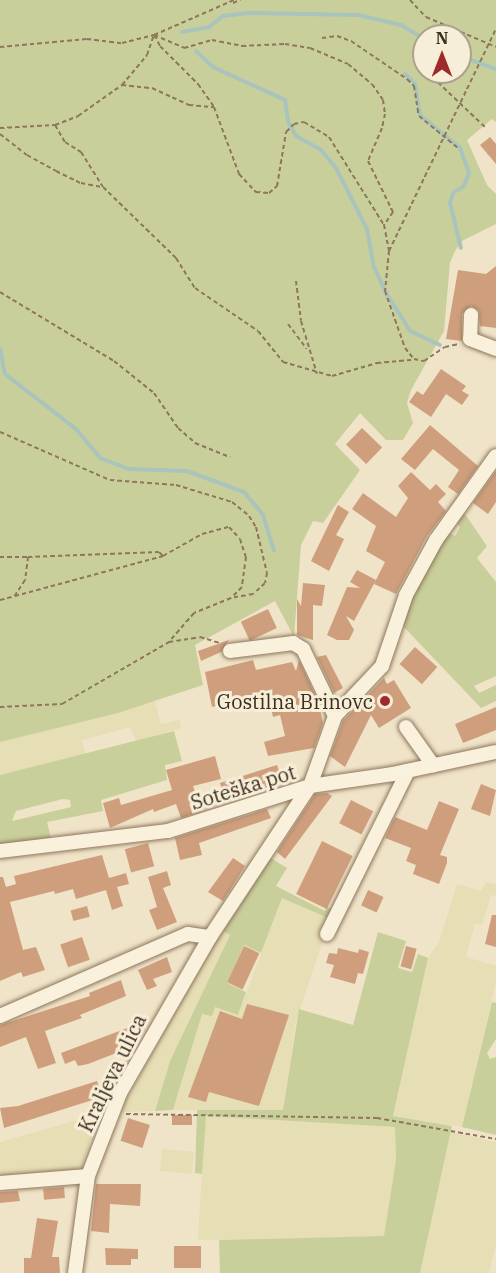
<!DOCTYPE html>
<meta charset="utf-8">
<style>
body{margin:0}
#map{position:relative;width:496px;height:1273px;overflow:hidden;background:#f0e4c8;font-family:"IBM Plex Serif",serif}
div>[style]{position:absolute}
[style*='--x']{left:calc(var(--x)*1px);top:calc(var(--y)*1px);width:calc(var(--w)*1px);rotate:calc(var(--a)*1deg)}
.farmland>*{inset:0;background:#e6deb5;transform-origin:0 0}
.green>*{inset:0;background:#c9cf9b}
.stream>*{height:4px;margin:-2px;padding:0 2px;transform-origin:2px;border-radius:2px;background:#a9c4bc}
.building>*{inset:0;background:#cf9f7d;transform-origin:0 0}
.path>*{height:2px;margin-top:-1px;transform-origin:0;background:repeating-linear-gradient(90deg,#8d765c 0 4.5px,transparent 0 7.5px)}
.roads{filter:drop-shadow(0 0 2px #8d765c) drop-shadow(0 0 2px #8d765c)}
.minor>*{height:14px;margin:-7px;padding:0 7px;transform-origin:7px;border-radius:7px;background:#faf1dc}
.dots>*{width:16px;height:16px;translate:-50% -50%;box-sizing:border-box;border:3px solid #f7eed8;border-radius:50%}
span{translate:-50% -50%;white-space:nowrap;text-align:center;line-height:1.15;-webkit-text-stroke:6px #f7eed8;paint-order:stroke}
.poi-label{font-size:20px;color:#3d2e20}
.right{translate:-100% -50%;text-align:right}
.street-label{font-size:20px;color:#3d2e20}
.north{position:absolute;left:412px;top:24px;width:60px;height:60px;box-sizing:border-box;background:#f7eed8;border:2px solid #ada18e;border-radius:50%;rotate:0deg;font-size:16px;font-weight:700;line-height:24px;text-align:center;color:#3d2e20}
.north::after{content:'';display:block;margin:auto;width:21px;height:27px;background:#9e2a2b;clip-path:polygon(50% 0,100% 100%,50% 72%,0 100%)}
</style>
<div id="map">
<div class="farmland">
<i style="clip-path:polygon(155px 701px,161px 724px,180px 720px,181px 728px,136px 741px,130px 727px,82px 740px,85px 754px,0 775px,0 742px)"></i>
<i style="clip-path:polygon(486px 882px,496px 884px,496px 896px,491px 895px,482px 925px,475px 924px,466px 957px,496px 966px,496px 983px,462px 1127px,393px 1116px,428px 958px,439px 942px,457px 884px,481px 891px)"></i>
<i style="clip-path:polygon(282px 898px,330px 919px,296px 1021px,283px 1110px,173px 1110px,202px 1014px,215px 1007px,238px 1015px)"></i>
<i style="clip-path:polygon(222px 930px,230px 935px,170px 1061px,155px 1111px,119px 1112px)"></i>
<i style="clip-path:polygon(98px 1114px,81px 1171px,0 1179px,0 1142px)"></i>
<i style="clip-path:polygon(205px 1116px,395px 1127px,396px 1160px,384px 1237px,198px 1240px)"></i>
<i style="clip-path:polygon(451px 1132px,496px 1142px,496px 1245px,489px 1273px,420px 1273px)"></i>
<i style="left:162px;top:1149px;width:32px;height:22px;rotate:5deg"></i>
</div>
<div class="green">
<i style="clip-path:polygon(evenodd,0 0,496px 0,496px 122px,492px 119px,467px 140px,487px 185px,496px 194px,496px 224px,462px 241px,455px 251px,450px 263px,444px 331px,411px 390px,407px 403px,413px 423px,403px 440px,386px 440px,360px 413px,335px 444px,360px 470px,323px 523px,313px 521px,301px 545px,294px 637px,275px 601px,195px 645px,203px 685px,118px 713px,0 742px,0 0,424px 36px,460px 36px,460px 72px,424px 72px,424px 36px)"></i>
<i style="clip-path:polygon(465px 514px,487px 546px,477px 558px,496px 582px,496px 676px,474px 686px,479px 693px,496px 685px,496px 701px,481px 708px,402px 625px,408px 603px,447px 532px,455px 536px,460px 527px,455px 521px)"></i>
<i style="clip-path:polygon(evenodd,174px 731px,182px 761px,165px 765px,167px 780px,101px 800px,103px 811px,47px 822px,51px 838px,0 844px,0 775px,174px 731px,63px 799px,70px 800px,71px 807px,12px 821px,16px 811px,63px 799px)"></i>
<i style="clip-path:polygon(269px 857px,287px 868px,276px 886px,325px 911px,327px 907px,335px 910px,330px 919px,282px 898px,261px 953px,244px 945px,227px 983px,246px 992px,238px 1015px,215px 1007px,212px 1016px,202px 1014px,173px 1110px,155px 1111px,170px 1061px,230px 935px,222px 930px)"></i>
<i style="clip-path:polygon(378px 932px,406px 941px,398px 968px,412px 972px,418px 954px,428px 958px,393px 1116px,452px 1126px,420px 1273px,220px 1273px,219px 1240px,384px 1236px,396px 1160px,395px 1127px,206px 1116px,202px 1174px,195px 1173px,197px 1110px,283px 1110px,299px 1009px,353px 1025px)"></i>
<i style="clip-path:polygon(492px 1002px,496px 1003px,496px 1039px,487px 1053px,490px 1059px,496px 1057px,496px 1135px,462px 1127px)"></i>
</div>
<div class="stream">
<i style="--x:182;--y:32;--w:27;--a:-10"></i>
<i style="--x:209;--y:27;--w:18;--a:-38"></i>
<i style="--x:223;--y:16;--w:25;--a:-7"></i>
<i style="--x:248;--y:13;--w:110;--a:1"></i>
<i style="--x:358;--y:15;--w:44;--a:13.1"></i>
<i style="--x:401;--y:25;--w:27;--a:31"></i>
<i style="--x:196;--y:51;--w:23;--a:43"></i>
<i style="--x:213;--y:67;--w:79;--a:24.6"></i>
<i style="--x:285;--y:100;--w:22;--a:82"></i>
<i style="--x:288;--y:122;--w:16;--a:60"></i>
<i style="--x:296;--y:136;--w:29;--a:29"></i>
<i style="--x:321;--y:150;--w:23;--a:50"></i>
<i style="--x:336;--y:168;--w:68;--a:63.1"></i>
<i style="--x:367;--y:229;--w:39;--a:80"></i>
<i style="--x:374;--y:267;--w:26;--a:65"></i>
<i style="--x:385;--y:291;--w:47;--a:58"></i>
<i style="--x:410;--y:331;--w:33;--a:25"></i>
<i style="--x:460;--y:56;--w:38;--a:20"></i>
<i style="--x:405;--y:74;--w:14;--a:45"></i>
<i style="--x:415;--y:84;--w:31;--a:81"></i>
<i style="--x:420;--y:115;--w:52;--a:39.5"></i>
<i style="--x:460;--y:148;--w:27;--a:70"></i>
<i style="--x:469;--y:173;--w:14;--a:111"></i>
<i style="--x:464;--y:186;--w:13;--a:148"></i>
<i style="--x:453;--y:193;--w:10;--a:107"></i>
<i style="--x:450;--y:203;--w:46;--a:76.3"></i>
<i style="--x:0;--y:349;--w:25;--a:79"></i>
<i style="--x:5;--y:374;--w:90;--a:37.8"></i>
<i style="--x:76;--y:429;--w:38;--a:50"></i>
<i style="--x:100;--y:458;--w:31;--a:21"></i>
<i style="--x:129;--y:469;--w:58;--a:2"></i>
<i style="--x:187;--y:471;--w:61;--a:20.2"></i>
<i style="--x:244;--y:492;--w:30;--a:50"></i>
<i style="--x:263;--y:515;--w:37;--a:73"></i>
</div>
<div class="building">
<i style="clip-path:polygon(490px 137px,496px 144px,496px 164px,480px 145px)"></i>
<i style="clip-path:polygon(496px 266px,496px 328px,480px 326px,479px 311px,471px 306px,462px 314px,462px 341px,446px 339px,458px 270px,486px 274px)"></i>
<i style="clip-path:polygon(441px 369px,466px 386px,462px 391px,469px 395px,462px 405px,446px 394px,431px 417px,409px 402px,417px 391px,423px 395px)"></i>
<i style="clip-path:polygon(430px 425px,478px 466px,458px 494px,448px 487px,459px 470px,433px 449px,415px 470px,401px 459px)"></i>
<i style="left:362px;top:428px;width:28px;height:23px;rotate:44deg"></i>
<i style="clip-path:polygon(496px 471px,496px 502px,488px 514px,473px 503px)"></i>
<i style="clip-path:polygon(411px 472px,430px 490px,436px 484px,446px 494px,438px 502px,446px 511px,427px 536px,396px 594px,374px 584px,385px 562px,366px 551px,376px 526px,352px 509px,363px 493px,396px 517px,408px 498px,398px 486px)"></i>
<i style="clip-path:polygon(338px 505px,349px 512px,336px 535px,344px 539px,329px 571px,311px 561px)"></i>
<i style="clip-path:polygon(357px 570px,376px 580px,354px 621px,346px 616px,354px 630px,349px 640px,337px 640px,327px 635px,347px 587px,360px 588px,350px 582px)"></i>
<i style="clip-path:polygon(303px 583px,325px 585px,322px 606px,313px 605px,313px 640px,297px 635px,297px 599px,301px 606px)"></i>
<i style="left:268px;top:609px;width:21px;height:30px;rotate:65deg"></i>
<i style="clip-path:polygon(229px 640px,221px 652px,201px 661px,198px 651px)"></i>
<i style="left:415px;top:647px;width:30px;height:23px;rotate:42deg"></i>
<i style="clip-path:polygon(326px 655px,343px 688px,334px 693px,317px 657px)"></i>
<i style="clip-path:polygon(253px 660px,256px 670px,292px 662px,296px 671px,299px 660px,318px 701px,323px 723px,314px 748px,268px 756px,264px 742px,285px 736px,280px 715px,273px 717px,270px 704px,256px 707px,253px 697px,212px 707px,205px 672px)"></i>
<i style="clip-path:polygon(384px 678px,387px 684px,394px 680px,411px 708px,379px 728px,371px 715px,345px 767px,330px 756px,343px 721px)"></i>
<i style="clip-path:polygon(496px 707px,496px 730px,463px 743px,455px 724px)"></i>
<i style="clip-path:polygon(215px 756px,221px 779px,193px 786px,202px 811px,181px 818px,176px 804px,154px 812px,153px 809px,110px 828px,103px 803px,119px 798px,121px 805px,172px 790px,166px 770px)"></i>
<i style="clip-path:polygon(277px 765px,283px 782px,227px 803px,220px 783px)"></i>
<i style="clip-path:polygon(481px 784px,496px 790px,490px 816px,471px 809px)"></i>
<i style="clip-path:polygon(327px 793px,332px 796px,285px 859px,277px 852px,315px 794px)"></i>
<i style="left:351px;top:800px;width:25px;height:26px;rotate:27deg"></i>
<i style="clip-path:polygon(439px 801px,459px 809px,440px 855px,447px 857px,447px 863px,439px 884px,413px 874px,416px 865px,406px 861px,411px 848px,385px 838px,395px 817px,427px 830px)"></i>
<i style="clip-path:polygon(267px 809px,271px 818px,199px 843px,202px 855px,180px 860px,175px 838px)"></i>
<i style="left:322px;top:841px;width:34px;height:59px;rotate:26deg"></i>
<i style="left:148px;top:843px;width:24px;height:24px;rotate:75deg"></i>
<i style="clip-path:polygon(102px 855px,109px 878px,126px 873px,129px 884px,117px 887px,123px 906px,112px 910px,106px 890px,76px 899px,73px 889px,55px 894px,54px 891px,10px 902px,23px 950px,36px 947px,45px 970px,23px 977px,21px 972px,0 981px,0 877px,3px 877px,6px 887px,16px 884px,14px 876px)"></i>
<i style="clip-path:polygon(233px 858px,245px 866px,223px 901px,208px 892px)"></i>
<i style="clip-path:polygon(167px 871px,171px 885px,163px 888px,177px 922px,157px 930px,149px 910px,157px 907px,148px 877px)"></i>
<i style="left:368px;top:890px;width:17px;height:17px;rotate:24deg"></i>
<i style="left:87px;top:906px;width:11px;height:17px;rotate:75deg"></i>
<i style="clip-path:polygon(492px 915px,496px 915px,496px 947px,485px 944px)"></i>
<i style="left:82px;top:937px;width:24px;height:23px;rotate:71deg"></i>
<i style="left:244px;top:946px;width:17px;height:40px;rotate:25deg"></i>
<i style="left:406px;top:946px;width:11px;height:21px;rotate:15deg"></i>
<i style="clip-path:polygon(338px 948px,358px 953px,359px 949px,369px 952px,363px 974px,358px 973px,355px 984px,330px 977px,334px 965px,326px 963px,329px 953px,337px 954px)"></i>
<i style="clip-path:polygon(167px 957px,172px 972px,153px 979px,157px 986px,147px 990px,138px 970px)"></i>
<i style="clip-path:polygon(121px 980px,126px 996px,80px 1015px,82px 1018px,45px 1031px,56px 1063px,38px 1069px,26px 1037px,0 1047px,0 1025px,90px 996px,89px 993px)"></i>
<i style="clip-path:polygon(247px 1004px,289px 1015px,259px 1106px,209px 1092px,206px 1102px,188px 1097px,220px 1011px,242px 1019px)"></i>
<i style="clip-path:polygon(130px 1027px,137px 1045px,88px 1064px,78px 1066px,75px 1060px,65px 1064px,61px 1053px)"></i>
<i style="clip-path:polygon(97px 1081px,102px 1097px,4px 1128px,0 1108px,18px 1106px)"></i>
<i style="left:172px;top:1115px;width:20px;height:10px"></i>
<i style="left:128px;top:1118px;width:23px;height:24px;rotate:18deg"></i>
<i style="clip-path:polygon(96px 1184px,141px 1184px,140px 1206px,110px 1204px,109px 1233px,91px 1231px)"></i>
<i style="left:64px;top:1187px;width:11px;height:21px;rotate:85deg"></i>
<i style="clip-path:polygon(18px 1191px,20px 1201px,0 1203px,0 1192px)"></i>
<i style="clip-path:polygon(37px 1218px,58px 1221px,52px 1257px,59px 1257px,60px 1273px,24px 1273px,24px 1258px,31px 1258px)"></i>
<i style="left:174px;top:1246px;width:27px;height:22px"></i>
<i style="clip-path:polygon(105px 1248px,138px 1249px,138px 1259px,131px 1259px,131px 1265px,106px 1265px)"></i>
</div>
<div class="path">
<i style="--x:410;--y:0;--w:23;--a:47"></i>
<i style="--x:426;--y:17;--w:76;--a:23.2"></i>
<i style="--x:233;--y:3;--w:8;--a:-23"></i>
<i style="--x:154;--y:35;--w:13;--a:61"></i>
<i style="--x:160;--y:46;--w:54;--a:45"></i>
<i style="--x:198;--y:84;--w:28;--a:55"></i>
<i style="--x:214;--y:107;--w:72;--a:69.5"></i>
<i style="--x:239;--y:174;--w:25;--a:47"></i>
<i style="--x:256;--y:192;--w:13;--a:4"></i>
<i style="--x:269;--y:193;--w:11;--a:-41"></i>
<i style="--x:277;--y:186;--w:55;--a:-80.5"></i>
<i style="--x:286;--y:132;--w:11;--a:-45"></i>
<i style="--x:294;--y:124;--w:10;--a:-11"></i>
<i style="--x:304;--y:122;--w:29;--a:31"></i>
<i style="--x:329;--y:137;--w:104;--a:58"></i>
<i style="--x:384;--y:225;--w:26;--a:79"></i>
<i style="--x:389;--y:251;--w:40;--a:95.7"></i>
<i style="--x:385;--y:291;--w:60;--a:70.7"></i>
<i style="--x:405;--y:348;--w:14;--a:51"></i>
<i style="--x:414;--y:359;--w:10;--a:11"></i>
<i style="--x:424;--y:361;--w:25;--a:-34"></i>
<i style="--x:445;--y:347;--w:14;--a:-12"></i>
<i style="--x:154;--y:35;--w:33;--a:23"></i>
<i style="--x:184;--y:48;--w:29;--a:-16"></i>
<i style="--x:212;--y:40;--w:31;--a:11"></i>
<i style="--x:242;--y:46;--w:43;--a:-2.7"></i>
<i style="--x:285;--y:44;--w:25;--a:9"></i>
<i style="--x:310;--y:48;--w:41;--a:22.8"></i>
<i style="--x:348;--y:64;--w:31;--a:40"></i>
<i style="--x:372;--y:84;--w:19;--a:55"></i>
<i style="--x:383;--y:100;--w:14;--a:82"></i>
<i style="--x:385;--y:114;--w:14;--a:102"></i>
<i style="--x:382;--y:128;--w:36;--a:113"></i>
<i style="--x:368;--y:161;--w:57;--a:63.9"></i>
<i style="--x:393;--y:212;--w:16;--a:125"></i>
<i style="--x:322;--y:38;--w:15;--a:-8"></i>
<i style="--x:337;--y:36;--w:15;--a:20"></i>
<i style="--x:351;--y:41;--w:68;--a:34.2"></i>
<i style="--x:407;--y:79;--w:10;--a:45"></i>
<i style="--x:414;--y:86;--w:30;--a:81"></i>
<i style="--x:419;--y:116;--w:52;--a:39.5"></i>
<i style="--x:0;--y:47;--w:87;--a:-5.3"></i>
<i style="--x:87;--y:39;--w:35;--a:7"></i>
<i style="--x:122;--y:43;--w:33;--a:-14"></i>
<i style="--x:154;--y:35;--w:87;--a:-23.6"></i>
<i style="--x:416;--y:55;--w:15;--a:58"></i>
<i style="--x:427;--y:72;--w:81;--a:43.5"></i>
<i style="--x:122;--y:85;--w:30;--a:6"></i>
<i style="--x:152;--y:88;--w:41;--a:24.7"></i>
<i style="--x:189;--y:105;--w:25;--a:5"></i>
<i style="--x:55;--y:125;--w:20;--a:60"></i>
<i style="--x:65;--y:142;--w:19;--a:32"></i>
<i style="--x:81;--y:152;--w:41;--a:57.8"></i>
<i style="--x:103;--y:187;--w:102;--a:44.2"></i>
<i style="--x:176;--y:258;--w:36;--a:58"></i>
<i style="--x:195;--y:288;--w:76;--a:34.3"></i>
<i style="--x:258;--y:331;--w:40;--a:51"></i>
<i style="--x:283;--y:362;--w:51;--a:15.9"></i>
<i style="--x:332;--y:376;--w:47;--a:-16.1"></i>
<i style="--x:377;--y:363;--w:36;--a:-5"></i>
<i style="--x:0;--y:128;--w:55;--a:-3.1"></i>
<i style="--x:55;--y:125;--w:25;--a:-21"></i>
<i style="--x:78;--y:116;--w:54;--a:-35.2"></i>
<i style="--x:122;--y:85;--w:39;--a:-50"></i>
<i style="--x:147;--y:55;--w:21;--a:-71"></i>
<i style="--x:0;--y:134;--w:34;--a:38"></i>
<i style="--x:27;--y:155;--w:33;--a:29"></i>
<i style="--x:56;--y:171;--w:28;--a:26"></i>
<i style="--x:81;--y:183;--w:21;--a:11"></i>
<i style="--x:389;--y:251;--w:246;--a:-64.3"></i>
<i style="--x:296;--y:281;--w:40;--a:82.9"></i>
<i style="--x:301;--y:321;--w:55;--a:73.2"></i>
<i style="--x:0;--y:292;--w:133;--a:31.2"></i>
<i style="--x:114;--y:361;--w:51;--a:38.7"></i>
<i style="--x:154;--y:393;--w:42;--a:55.6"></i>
<i style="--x:178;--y:428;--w:23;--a:41"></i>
<i style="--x:195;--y:443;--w:38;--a:22"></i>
<i style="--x:288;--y:324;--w:31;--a:53"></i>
<i style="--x:0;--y:432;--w:120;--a:23.6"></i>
<i style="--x:110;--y:480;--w:66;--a:4.3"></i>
<i style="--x:176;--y:485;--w:59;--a:16.9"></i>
<i style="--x:232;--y:502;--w:22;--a:39"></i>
<i style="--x:249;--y:516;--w:13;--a:58"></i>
<i style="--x:256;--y:527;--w:47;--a:76.6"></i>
<i style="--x:267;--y:573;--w:10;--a:101"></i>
<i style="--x:265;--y:583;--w:16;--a:137"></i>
<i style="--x:253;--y:594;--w:22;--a:170"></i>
<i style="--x:0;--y:557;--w:28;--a:0"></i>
<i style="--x:28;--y:557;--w:23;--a:97"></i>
<i style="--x:25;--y:580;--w:20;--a:123"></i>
<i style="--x:28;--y:557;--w:131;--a:-2.2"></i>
<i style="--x:159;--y:552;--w:6;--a:45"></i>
<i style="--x:0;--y:600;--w:169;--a:-15.1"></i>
<i style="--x:163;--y:556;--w:45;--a:-29.4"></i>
<i style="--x:202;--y:534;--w:28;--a:-15"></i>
<i style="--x:229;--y:527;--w:16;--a:47"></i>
<i style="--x:240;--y:539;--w:19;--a:72"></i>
<i style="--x:246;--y:557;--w:30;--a:98"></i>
<i style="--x:242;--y:587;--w:16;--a:135"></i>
<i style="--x:231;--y:598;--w:40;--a:158"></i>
<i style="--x:194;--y:613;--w:38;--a:131"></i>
<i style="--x:0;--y:707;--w:62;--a:-2.8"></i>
<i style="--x:62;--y:704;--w:124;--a:-30.1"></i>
<i style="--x:169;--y:642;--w:31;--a:-9"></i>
<i style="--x:200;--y:637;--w:21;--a:17"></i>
<i style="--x:126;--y:1114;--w:251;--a:0.9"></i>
<i style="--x:377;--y:1118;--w:121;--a:10"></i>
</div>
<div class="roads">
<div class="minor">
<i style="--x:471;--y:315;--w:24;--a:92"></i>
<i style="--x:470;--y:339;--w:28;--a:21"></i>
<i style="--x:230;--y:651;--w:64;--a:-7.2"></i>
<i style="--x:293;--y:643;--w:12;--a:31"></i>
<i style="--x:303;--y:649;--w:74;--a:64.5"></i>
<i style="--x:406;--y:727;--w:47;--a:54.6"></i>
<i style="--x:0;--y:851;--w:169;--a:-6.8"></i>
<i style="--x:168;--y:831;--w:149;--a:-17.6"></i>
<i style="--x:310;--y:786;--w:84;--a:-8.2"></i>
<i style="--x:393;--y:774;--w:105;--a:-12.1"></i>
<i style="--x:327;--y:934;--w:182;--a:-63.6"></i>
<i style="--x:0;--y:1016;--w:205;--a:-23.6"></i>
<i style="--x:188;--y:934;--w:22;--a:8"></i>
<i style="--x:0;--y:1183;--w:88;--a:-4.5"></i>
<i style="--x:75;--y:1273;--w:98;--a:-82.4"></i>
<i style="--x:88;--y:1176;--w:89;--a:-68.9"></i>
<i style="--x:120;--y:1093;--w:180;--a:-60"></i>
<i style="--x:210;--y:937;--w:181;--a:-56.5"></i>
<i style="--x:310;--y:786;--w:74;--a:-70.3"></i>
<i style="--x:335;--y:716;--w:69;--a:-46.8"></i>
<i style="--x:382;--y:666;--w:75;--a:-71.3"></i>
<i style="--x:406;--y:595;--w:63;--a:-61.4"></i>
<i style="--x:436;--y:540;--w:103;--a:-54.5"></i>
</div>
</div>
<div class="dots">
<i style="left:385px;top:701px;background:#9e2a2b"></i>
</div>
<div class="poi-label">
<span class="right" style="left:373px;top:701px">Gostilna Brinovc</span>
</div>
<div class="street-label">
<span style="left:243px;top:787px;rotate:-17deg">Soteška pot</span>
<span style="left:112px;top:1073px;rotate:-64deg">Kraljeva ulica</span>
</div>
<div class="north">N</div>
</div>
